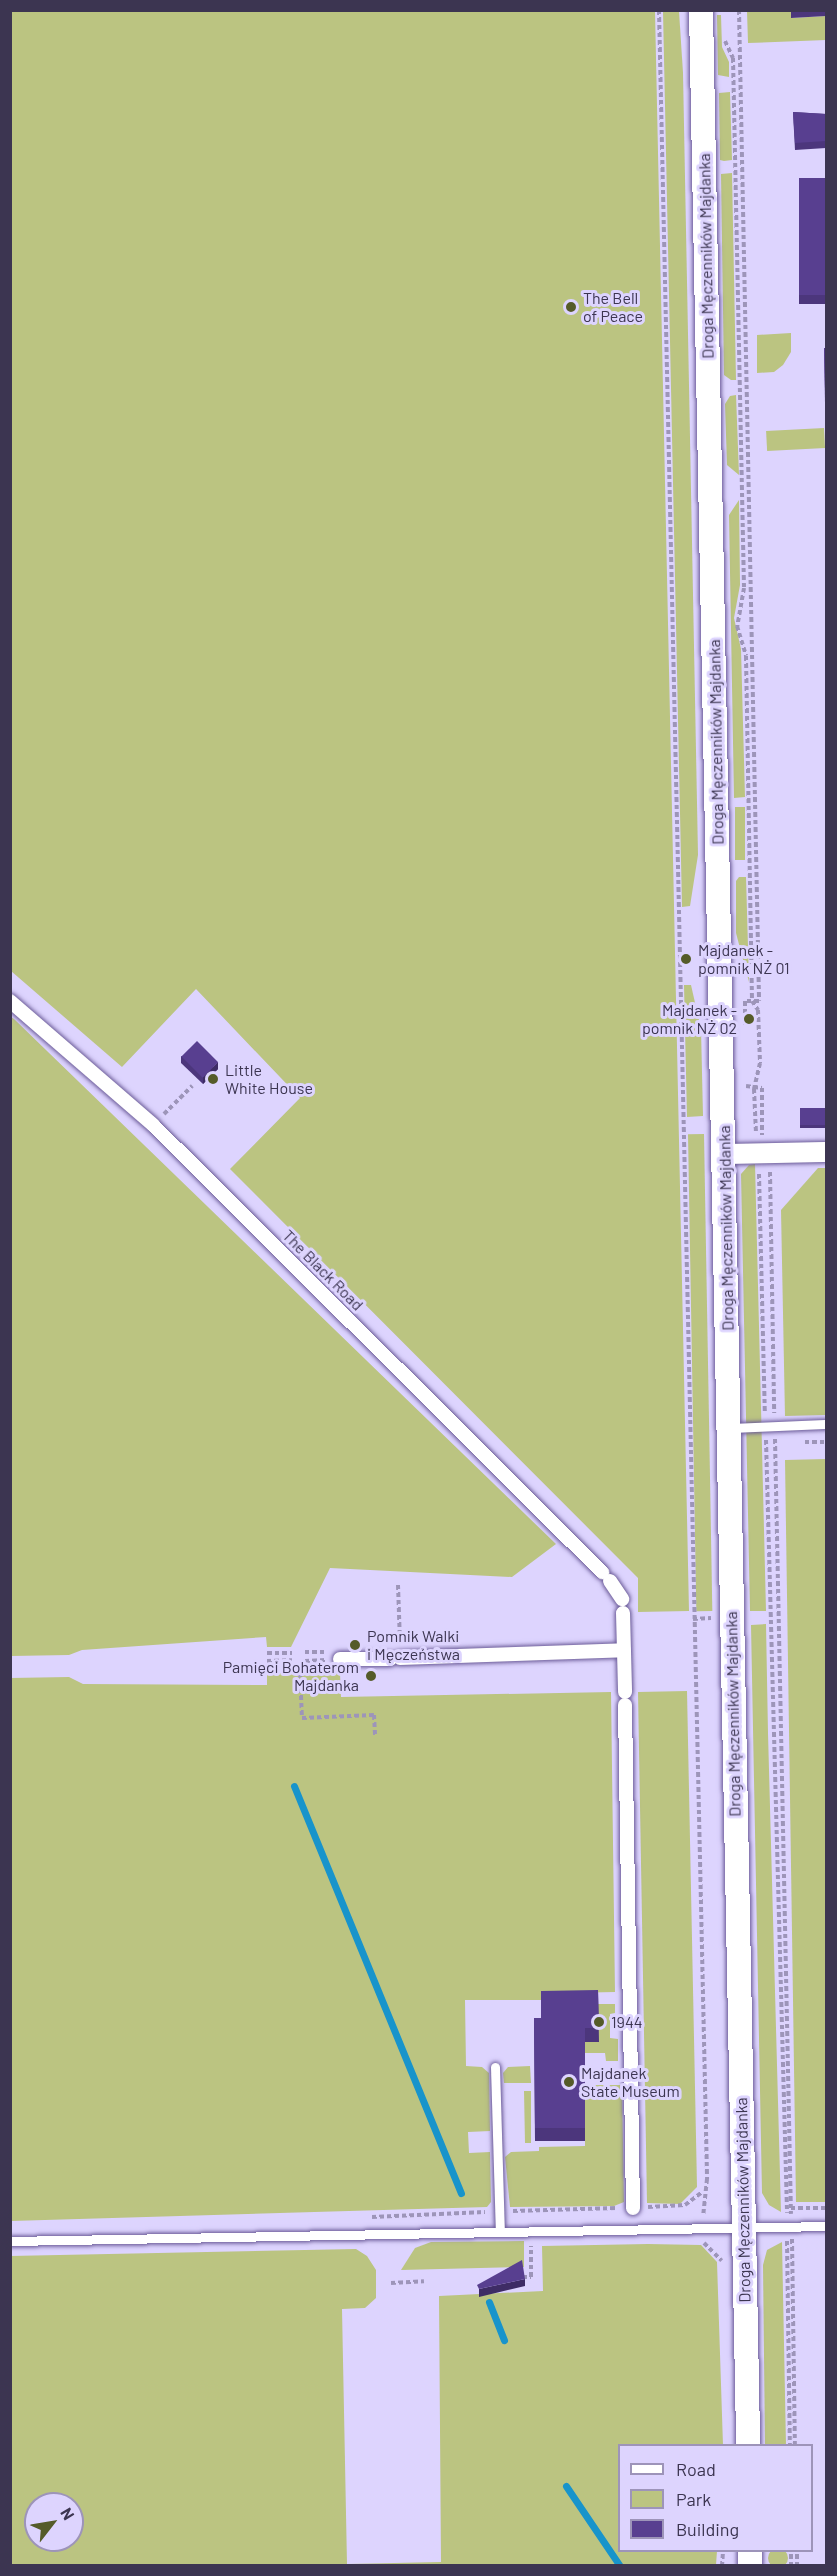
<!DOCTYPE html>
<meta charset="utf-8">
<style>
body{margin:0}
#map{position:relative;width:837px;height:2576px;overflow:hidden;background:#ddd4fe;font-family:Barlow,sans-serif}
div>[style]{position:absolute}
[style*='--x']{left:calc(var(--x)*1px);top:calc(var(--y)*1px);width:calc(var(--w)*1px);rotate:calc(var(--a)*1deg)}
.green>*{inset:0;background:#bbc481;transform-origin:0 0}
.round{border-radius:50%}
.stream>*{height:7px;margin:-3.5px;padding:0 3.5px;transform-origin:3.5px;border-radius:3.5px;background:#1894cb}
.path>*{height:4px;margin-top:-2px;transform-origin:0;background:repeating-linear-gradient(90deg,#9d95b9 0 4.5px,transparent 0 7.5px)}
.roads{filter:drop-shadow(0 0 2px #6b5b98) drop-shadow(0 0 2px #6b5b98)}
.service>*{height:9px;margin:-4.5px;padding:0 4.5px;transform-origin:4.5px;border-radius:4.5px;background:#fff}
.pedestrian>*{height:14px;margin:-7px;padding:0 7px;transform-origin:7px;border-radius:7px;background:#fff}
.minor>*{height:20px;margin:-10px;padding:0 10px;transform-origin:10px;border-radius:10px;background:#fff}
.tertiary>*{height:24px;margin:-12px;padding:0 12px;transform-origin:12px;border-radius:12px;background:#fff}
.wall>*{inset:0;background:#4c367c;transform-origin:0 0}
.shaded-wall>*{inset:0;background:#3e2c65}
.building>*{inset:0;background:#583f90;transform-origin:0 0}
.dots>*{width:16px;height:16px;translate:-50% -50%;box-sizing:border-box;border:3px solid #ddd4fe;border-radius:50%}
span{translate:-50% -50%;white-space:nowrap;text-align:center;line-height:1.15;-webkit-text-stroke:6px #ddd4fe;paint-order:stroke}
.street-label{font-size:16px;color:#3c3551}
.poi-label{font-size:16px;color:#3c3551}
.left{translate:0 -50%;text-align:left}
.right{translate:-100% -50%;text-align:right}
.frame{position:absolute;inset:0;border:12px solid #3c3551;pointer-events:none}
.legend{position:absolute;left:618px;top:2444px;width:195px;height:108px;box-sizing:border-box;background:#ddd4fe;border:2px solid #9d94b9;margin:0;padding:8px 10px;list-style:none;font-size:18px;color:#3c3551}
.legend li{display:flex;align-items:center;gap:12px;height:30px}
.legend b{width:30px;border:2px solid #9d94b9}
.north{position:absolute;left:24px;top:2492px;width:60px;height:60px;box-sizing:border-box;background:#ddd4fe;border:2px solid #9d94b9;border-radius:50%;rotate:59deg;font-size:16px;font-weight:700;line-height:24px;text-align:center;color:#3c3551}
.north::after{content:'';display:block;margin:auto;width:21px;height:27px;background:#555b29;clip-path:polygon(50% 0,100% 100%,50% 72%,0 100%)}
</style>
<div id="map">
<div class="green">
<i style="clip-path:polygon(11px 10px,655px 11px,689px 1611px,638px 1612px,638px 1578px,230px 1169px,300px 1098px,196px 989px,122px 1067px,11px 971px)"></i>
<i style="clip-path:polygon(663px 11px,679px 11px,683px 73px,698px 855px,690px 906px,682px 907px)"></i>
<i style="clip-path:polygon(747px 11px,791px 11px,792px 18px,826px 16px,826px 40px,748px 43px)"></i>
<i style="clip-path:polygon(717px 15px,721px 15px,722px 47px,729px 62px,729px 77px,718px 75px)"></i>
<i style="clip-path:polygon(730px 92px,732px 160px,724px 161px,720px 160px,719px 93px)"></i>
<i style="clip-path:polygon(732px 173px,736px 380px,731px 380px,724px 375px,721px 174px)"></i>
<i style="clip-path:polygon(791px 333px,791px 352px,783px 365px,774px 372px,757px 373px,757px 335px)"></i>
<i style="clip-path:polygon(736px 395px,739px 475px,727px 465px,725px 404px,730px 396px)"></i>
<i style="left:824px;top:428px;width:20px;height:58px;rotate:87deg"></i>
<i style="clip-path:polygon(739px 500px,740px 585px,734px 618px,741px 649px,745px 797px,734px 798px,729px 515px)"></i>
<i style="left:735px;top:807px;width:10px;height:53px"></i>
<i style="clip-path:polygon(739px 877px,746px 877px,749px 982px,736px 933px,736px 881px)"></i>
<i style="clip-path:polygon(684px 985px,691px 985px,701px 1029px,703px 1116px,687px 1117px)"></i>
<i style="clip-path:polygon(10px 1016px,14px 1019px,556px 1544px,512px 1577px,330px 1568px,291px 1647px,267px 1647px,266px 1637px,82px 1650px,69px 1655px,11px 1656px)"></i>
<i style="left:704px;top:1134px;width:477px;height:16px;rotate:89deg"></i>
<i style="clip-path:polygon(755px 1164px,766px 1611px,750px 1611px,741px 1174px,749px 1165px)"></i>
<i style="clip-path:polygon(818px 1168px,826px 1168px,826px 1415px,785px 1416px,781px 1210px)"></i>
<i style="clip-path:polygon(826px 1459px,826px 2202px,796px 2202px,785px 1460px)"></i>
<i style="clip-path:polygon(766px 1624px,768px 1733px,781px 2212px,769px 2205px,762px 2193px,751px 1625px)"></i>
<i style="clip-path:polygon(267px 1673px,340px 1673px,341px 1697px,611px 1692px,615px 1992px,567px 1993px,566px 2000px,465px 2000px,466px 2066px,482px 2067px,489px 2073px,490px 2131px,468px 2132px,469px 2153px,490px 2152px,491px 2202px,487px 2207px,11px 2221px,10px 1678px,69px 1677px,83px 1684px,267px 1685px)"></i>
<i style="clip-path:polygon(687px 1691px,697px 2187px,680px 2204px,647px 2203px,638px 1692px)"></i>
<i style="clip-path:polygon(598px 2004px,615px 2004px,615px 2013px,610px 2014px,610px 2038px,618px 2039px,618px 2061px,606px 2061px,605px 2053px,585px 2053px,585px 2042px)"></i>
<i style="clip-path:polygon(530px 2066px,531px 2083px,504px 2083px,503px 2073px,508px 2067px)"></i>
<i style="clip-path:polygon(585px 2085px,622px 2085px,624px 2202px,614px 2206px,510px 2207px,505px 2157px,511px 2152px,539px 2151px,539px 2147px,585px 2146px)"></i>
<i style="clip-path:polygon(524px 2091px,531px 2091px,531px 2143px,525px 2143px)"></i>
<i style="clip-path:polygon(524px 2241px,524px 2267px,401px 2270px,415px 2248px,431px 2242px)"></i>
<i style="clip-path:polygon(782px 2242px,786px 2445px,765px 2445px,763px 2265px,767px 2250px)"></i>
<i style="clip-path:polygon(evenodd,648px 2244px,701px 2245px,717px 2262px,723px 2445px,620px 2446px,620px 2550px,717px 2551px,716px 2565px,11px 2565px,10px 2256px,356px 2249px,367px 2256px,376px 2270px,376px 2298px,365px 2308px,342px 2309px,347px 2564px,441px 2562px,439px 2296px,543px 2291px,542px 2246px,648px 2244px,36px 2504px,72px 2504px,72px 2540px,36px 2540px,36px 2504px)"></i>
<i class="round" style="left:768px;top:2548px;width:20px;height:20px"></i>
</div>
<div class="stream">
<i style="--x:294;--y:1786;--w:440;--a:67.7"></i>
<i style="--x:489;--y:2302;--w:41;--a:68.5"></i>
<i style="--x:566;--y:2486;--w:97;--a:56"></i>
</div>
<div class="path">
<i style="--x:659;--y:10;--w:2170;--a:88.73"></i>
<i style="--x:707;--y:2179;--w:36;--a:96"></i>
<i style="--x:739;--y:10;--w:991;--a:88.84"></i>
<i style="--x:759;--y:1001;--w:14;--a:180"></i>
<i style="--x:745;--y:1001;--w:24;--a:90"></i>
<i style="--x:725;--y:41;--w:19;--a:65"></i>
<i style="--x:733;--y:58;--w:530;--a:88.81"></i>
<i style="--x:744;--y:588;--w:39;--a:100"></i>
<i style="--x:737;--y:626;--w:31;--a:73"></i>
<i style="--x:746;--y:656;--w:345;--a:89"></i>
<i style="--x:752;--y:1001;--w:11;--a:56"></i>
<i style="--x:758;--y:1010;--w:53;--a:87.8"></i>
<i style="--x:760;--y:1063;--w:27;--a:103"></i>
<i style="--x:754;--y:1089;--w:44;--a:87.4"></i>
<i style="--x:746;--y:1086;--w:16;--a:7"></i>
<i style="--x:762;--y:1088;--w:47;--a:90"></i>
<i style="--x:164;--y:1114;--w:40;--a:-45"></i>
<i style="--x:770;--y:1172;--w:241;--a:89"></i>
<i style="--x:759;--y:1174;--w:238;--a:88.6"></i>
<i style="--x:775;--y:1439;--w:775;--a:88.82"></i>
<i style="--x:766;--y:1440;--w:773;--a:88.44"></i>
<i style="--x:805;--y:1442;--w:21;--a:0"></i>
<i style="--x:398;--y:1585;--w:58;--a:88"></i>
<i style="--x:693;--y:1619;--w:18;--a:-3"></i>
<i style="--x:305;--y:1652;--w:22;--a:0"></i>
<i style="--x:267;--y:1653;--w:25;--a:0"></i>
<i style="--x:267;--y:1661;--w:25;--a:-2"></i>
<i style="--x:305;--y:1661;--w:21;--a:-3"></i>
<i style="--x:306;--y:1667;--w:21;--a:0"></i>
<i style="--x:267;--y:1668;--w:25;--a:-2"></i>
<i style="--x:300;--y:1673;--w:45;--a:87.5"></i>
<i style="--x:302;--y:1718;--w:72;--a:-2.4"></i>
<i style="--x:374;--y:1715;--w:20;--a:87"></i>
<i style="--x:648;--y:2207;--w:37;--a:-3"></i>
<i style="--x:685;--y:2205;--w:21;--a:-37"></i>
<i style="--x:791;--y:2208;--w:35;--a:0"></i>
<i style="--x:513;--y:2211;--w:104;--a:-1.7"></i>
<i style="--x:372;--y:2217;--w:113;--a:-2.5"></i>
<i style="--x:792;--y:2239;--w:207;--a:89.2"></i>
<i style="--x:787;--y:2241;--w:205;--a:89.2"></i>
<i style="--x:704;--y:2243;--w:25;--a:45"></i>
<i style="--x:523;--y:2277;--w:8;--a:0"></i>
<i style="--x:531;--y:2277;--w:31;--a:-90"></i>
<i style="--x:391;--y:2283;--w:33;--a:-3"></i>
<i style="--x:722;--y:2566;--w:16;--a:-86"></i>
<i style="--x:791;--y:2566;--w:16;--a:-90"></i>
<i style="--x:797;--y:2566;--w:16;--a:-90"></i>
</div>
<div class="roads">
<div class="service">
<i style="--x:730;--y:1428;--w:96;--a:-2.4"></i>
<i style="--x:495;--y:2067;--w:164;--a:88.3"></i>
<i style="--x:10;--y:2241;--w:816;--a:-1.05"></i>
</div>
<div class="pedestrian">
<i style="--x:10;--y:1001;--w:189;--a:40.9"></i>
<i style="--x:153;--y:1125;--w:634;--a:44.87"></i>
<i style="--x:610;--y:1581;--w:22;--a:56"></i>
<i style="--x:623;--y:1613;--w:79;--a:88.5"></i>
<i style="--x:400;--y:1658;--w:224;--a:-2"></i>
<i style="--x:340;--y:1659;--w:50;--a:0"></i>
<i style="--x:625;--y:1705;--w:503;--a:89.09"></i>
</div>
<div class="minor">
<i style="--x:725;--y:1154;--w:101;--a:-1.1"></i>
</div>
<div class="tertiary">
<i style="--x:701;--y:10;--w:2436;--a:88.89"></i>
<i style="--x:750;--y:2550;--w:16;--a:90"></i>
</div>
</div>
<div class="wall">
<i style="clip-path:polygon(791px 10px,826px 10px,826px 16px,791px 18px)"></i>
<i style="clip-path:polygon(793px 112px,826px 114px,826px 148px,795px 150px)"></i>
<i style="left:826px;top:178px;width:126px;height:27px;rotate:90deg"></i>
<i style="clip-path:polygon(824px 348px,826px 348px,826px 403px,825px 403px)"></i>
<i style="clip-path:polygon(181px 1056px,218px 1069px,203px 1084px,181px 1063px)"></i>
<i style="left:826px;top:1108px;width:20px;height:26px;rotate:90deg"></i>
<i style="clip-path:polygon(598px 1990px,599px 2042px,585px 2042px,585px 2141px,535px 2141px,534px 2018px,541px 2018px)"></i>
</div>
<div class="shaded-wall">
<i style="clip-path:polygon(218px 1062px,218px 1069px,203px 1084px,203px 1077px)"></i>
<i style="clip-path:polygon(525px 2279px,525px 2286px,479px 2297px,479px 2289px)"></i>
</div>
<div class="building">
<i style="clip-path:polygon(793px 112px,826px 114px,826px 141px,795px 143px)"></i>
<i style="left:826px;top:178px;width:117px;height:27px;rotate:90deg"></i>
<i style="clip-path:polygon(824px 348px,826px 348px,826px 389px,825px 389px)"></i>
<i style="left:197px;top:1041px;width:30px;height:22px;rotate:45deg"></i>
<i style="left:826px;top:1108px;width:17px;height:26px;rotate:90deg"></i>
<i style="clip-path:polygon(598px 1990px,599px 2028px,585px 2028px,585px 2128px,535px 2128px,534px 2018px,541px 2018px,541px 1991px)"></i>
<i style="clip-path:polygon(522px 2260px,525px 2279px,479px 2289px,477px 2285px)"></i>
</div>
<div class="dots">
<i style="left:571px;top:307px;background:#555b29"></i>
<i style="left:686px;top:959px;background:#555b29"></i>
<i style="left:749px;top:1019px;background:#555b29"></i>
<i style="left:213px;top:1079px;background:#555b29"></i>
<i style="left:355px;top:1645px;background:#555b29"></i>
<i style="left:371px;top:1676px;background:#555b29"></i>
<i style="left:599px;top:2022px;background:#555b29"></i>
<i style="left:569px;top:2082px;background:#555b29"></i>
</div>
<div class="street-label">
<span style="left:706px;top:256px;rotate:-91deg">Droga Męczenników Majdanka</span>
<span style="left:716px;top:742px;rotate:-91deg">Droga Męczenników Majdanka</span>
<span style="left:726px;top:1228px;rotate:-91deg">Droga Męczenników Majdanka</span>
<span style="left:323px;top:1270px;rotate:45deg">The Black Road</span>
<span style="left:733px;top:1714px;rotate:-91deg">Droga Męczenników Majdanka</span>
<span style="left:743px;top:2200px;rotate:-91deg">Droga Męczenników Majdanka</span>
</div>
<div class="poi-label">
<span class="left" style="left:583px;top:307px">The Bell<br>of Peace</span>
<span class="left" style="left:698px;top:959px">Majdanek -<br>pomnik NŻ 01</span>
<span class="right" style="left:737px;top:1019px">Majdanek -<br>pomnik NŻ 02</span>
<span class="left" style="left:225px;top:1079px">Little<br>White House</span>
<span class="left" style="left:367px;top:1645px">Pomnik Walki<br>i Męczeństwa</span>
<span class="right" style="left:359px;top:1676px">Pamięci Bohaterom<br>Majdanka</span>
<span class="left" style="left:611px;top:2022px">1944</span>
<span class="left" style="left:581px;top:2082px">Majdanek<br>State Museum</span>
</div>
<div class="frame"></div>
<ul class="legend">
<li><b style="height:8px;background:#fff"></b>Road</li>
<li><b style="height:16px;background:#bbc481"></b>Park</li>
<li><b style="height:16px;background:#583f90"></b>Building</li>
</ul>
<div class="north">N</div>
</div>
